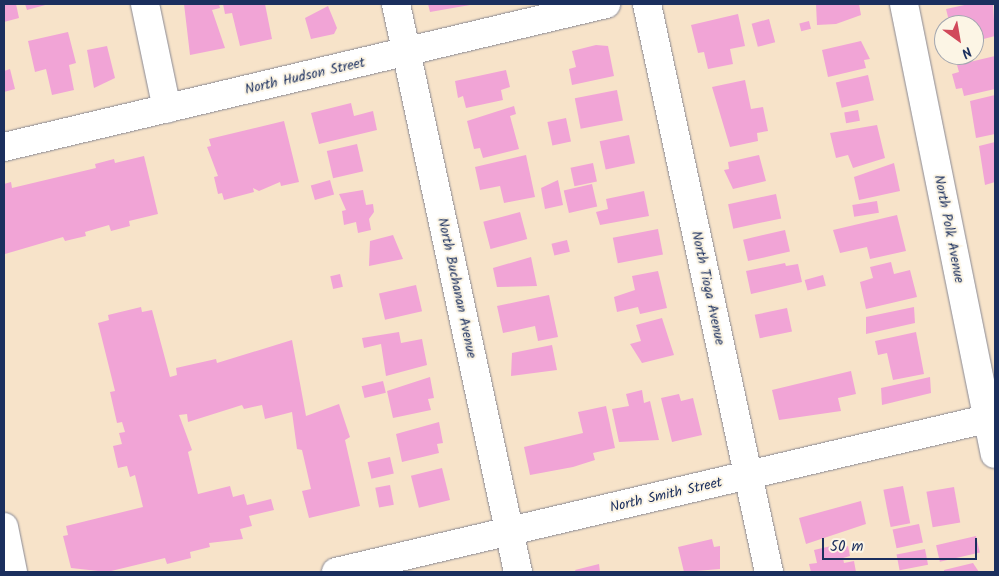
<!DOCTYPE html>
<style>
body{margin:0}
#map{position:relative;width:999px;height:576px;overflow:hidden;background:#f7e3c9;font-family:Kalam,sans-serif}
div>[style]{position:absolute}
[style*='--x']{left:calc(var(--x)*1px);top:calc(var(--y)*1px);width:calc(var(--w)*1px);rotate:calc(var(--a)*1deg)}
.building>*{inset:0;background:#f1a4d6;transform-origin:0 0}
.roads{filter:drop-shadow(0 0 1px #898994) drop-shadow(0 0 1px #898994)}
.minor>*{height:28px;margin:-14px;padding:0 14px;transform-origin:14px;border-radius:14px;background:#fff}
span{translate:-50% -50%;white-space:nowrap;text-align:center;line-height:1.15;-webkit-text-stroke:4px #fcf5e5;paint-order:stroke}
.street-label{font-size:14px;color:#1b2f5e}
.frame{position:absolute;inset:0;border:5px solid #1b2f5e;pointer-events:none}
.north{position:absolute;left:934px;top:15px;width:50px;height:50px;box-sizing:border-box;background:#fcf5e5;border:1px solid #a2a6af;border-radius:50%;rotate:148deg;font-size:14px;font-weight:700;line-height:20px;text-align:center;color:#1b2f5e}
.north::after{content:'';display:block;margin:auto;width:18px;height:22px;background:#d1495b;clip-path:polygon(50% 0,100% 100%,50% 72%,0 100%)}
.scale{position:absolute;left:822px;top:538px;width:155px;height:22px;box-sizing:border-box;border:2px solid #1b2f5e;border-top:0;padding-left:6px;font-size:15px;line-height:18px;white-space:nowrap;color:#1b2f5e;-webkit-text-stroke:4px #fcf5e5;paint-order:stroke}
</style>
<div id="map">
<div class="building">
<i style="clip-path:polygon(4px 4px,16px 4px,19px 18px,4px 22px)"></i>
<i style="clip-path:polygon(25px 4px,49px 4px,27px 10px)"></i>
<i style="clip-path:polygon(184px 4px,219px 4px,220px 8px,212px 10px,225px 48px,190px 55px)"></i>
<i style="clip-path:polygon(223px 4px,265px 4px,272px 39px,240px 46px,232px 13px,225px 14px)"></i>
<i style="clip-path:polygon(428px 4px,470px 4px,470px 5px,430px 12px)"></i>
<i style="clip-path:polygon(816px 4px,859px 4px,861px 15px,836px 24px,817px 25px)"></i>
<i style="clip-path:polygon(969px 4px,993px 4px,995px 36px,976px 41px,974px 25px,950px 25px,946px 9px)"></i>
<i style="clip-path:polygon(328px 6px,337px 28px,334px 34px,311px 39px,305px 18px)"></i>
<i style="clip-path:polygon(738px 14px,745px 46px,730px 49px,733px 64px,708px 69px,704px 52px,698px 53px,691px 25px)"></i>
<i style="left:769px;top:19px;width:24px;height:18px;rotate:75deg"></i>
<i style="left:809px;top:21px;width:8px;height:10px;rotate:76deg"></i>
<i style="clip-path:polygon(68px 32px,76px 63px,69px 65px,74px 90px,52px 95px,46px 69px,35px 72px,28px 41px)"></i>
<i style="clip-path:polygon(861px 41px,870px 59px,864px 60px,866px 68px,828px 77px,822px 50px)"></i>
<i style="clip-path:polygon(596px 45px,608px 46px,614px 76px,572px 85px,569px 69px,576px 67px,572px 51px)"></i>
<i style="clip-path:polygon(107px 46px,115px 78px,94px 88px,87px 50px)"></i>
<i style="clip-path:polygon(995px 56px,995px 89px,964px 96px,962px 88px,956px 89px,952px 74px,959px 72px,957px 65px)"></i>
<i style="clip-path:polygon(10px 69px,15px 89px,4px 92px,4px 71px)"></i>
<i style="clip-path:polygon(506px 70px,510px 87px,501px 90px,503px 100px,466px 108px,463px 96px,458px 98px,455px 81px)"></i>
<i style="left:868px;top:75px;width:26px;height:33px;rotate:77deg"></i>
<i style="clip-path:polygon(745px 80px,751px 109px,763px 107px,768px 131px,757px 133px,758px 141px,730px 147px,712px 87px)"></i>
<i style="left:617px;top:90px;width:31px;height:43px;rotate:79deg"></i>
<i style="clip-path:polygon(995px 95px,995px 134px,976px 138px,970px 101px)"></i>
<i style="clip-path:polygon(351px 103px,354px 116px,373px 111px,377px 130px,319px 144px,311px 113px)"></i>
<i style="clip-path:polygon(514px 106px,516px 114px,510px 116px,519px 149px,483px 158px,480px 148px,474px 149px,467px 121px)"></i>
<i style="left:858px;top:110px;width:11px;height:14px;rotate:80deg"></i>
<i style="left:566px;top:118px;width:24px;height:19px;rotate:78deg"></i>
<i style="clip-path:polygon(284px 121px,299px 182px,281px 186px,280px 182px,259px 191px,253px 188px,254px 192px,224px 200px,222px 193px,218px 194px,214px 177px,218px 176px,207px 147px,211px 146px,209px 139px)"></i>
<i style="clip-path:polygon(877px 125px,885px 158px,853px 168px,848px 155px,836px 158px,830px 133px)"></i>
<i style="left:629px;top:135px;width:29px;height:30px;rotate:78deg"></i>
<i style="clip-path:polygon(995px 142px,995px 182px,985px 185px,979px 146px)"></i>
<i style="left:357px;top:144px;width:28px;height:31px;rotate:77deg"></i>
<i style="clip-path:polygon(526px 155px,535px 197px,504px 203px,500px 186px,480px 190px,475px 167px)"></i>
<i style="clip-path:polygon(759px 155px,766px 181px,733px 189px,724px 170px,729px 169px,728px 162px)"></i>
<i style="clip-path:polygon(144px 156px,158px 214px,129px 221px,130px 226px,111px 231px,109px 225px,85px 232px,86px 236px,65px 241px,63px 237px,5px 254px,4px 184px,11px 182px,12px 188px,96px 168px,95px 164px,114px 159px,115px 163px)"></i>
<i style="left:593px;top:163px;width:19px;height:23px;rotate:78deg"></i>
<i style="clip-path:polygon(894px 163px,900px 191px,859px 200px,854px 177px)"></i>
<i style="left:330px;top:180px;width:15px;height:20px;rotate:74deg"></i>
<i style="clip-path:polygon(558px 180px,563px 205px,545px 209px,541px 188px)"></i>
<i style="left:592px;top:184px;width:23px;height:29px;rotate:77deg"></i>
<i style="clip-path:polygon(363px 190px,366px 205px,373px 204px,374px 212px,369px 219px,371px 230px,358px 233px,356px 222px,344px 225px,342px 211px,346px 210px,339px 194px)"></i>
<i style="clip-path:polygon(644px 191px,649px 216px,600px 225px,596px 212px,608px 209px,606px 199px)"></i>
<i style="left:776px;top:194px;width:25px;height:49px;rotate:78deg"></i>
<i style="left:877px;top:201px;width:12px;height:25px;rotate:81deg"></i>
<i style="left:520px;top:212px;width:28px;height:38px;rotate:75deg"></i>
<i style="clip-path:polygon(897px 215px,906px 251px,870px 259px,867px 247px,840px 253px,833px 230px)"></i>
<i style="left:658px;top:229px;width:26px;height:46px;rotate:79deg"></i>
<i style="left:785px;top:230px;width:22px;height:43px;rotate:77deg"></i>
<i style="clip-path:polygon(393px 235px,403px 259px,369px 266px,370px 241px)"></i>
<i style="left:567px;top:240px;width:12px;height:16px;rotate:76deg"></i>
<i style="clip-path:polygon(531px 257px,537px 286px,497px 287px,493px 268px)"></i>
<i style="clip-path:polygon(891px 262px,894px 274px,910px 270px,917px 297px,866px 309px,860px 282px,873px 278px,870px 267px)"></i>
<i style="clip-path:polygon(785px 263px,786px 266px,798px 264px,802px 282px,751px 294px,746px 271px)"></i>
<i style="clip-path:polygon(658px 271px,667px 308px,640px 314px,638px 307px,617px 312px,614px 297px,635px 290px,632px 276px)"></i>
<i style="left:340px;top:274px;width:13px;height:10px;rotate:77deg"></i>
<i style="left:823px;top:275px;width:11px;height:19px;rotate:75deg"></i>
<i style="left:416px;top:285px;width:27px;height:38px;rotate:77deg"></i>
<i style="clip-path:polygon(549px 295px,558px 337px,538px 341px,535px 326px,503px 333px,497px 306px)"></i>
<i style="clip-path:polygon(141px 307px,142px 312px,152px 310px,170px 377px,177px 375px,176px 368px,216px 359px,217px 363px,292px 340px,306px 416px,339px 404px,350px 437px,345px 440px,360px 506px,309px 518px,302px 491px,311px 489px,302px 450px,297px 449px,292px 412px,265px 419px,262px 405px,244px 409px,242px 405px,188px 422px,187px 414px,179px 415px,192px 450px,188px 452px,198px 494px,230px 486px,233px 497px,244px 494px,247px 505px,271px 499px,274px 510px,249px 516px,252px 526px,240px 529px,243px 539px,209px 543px,210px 547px,190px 552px,191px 558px,167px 564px,165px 558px,107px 572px,71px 568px,63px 536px,68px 535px,66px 526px,143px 507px,135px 475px,130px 477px,127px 466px,118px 468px,113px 446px,122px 444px,119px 433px,125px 432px,122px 422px,117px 423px,110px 392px,115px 391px,98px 323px,109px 320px,108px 315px)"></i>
<i style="clip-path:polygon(914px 307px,915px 323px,866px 334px,866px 317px)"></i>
<i style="left:787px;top:308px;width:24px;height:33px;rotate:78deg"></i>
<i style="clip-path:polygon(662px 318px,674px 355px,642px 363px,630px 344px,641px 341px,636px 325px)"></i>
<i style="clip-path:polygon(399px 332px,401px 343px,422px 339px,427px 365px,386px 376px,381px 344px,364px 348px,362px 338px)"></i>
<i style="clip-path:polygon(916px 332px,924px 374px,893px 380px,887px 353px,878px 355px,875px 341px)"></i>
<i style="clip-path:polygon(552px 345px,557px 370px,511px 376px,512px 353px)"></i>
<i style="clip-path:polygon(851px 371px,856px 394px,838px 398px,841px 411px,779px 420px,772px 390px)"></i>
<i style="clip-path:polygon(430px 377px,434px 398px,428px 399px,431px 410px,393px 418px,387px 391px)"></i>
<i style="clip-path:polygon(930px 377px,931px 393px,882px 405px,881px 388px)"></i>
<i style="left:383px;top:381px;width:12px;height:22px;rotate:76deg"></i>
<i style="clip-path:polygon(642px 390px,644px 403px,650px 401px,659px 440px,619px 442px,612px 409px,629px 406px,626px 394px)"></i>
<i style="clip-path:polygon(679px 394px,681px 401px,693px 398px,702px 435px,672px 442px,661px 398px)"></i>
<i style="clip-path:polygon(606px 406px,615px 448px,593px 453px,595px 460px,573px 467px,530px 475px,524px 447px,583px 433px,578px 412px)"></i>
<i style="clip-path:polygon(439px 422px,443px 443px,437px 444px,439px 453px,402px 462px,396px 434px)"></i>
<i style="left:390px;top:457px;width:17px;height:23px;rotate:77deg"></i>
<i style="left:442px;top:468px;width:33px;height:32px;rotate:76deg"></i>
<i style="left:390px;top:485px;width:20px;height:15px;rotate:79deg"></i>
<i style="left:903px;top:486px;width:38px;height:20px;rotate:79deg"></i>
<i style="left:954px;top:487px;width:36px;height:28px;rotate:80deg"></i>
<i style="clip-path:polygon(861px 501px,866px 524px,806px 544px,799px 518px)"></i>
<i style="left:919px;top:524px;width:19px;height:27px;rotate:78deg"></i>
<i style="left:976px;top:536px;width:17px;height:41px;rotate:77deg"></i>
<i style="clip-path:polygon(712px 539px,714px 547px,720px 546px,720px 569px,684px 572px,678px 547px)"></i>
<i style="clip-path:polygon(840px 544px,841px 548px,848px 546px,850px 556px,843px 558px,844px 563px,854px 561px,856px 572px,811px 572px,809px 564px,817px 563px,814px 550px)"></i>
<i style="left:925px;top:549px;width:16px;height:29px;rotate:79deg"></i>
<i style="clip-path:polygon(973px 563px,979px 572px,944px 572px,944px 570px)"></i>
<i style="clip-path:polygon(599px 564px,600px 572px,576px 572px,575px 570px)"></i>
</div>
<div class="roads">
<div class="minor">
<i style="--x:145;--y:4;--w:107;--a:78.2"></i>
<i style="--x:396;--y:4;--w:581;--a:77.88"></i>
<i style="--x:647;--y:4;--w:581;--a:77.88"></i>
<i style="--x:904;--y:4;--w:459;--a:78.6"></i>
<i style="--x:4;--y:147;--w:619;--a:-13.36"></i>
<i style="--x:4;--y:527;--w:46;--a:78.7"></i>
<i style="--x:336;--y:572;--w:677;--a:-13.24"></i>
</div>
</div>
<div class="street-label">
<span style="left:305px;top:76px;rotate:-13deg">North Hudson Street</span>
<span style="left:949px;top:229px;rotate:79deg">North Polk Avenue</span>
<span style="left:457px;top:288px;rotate:78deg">North Buchanan Avenue</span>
<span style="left:708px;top:288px;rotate:78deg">North Tioga Avenue</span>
<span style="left:666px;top:495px;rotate:-13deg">North Smith Street</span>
</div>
<div class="frame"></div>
<div class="north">N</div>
<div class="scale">50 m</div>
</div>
